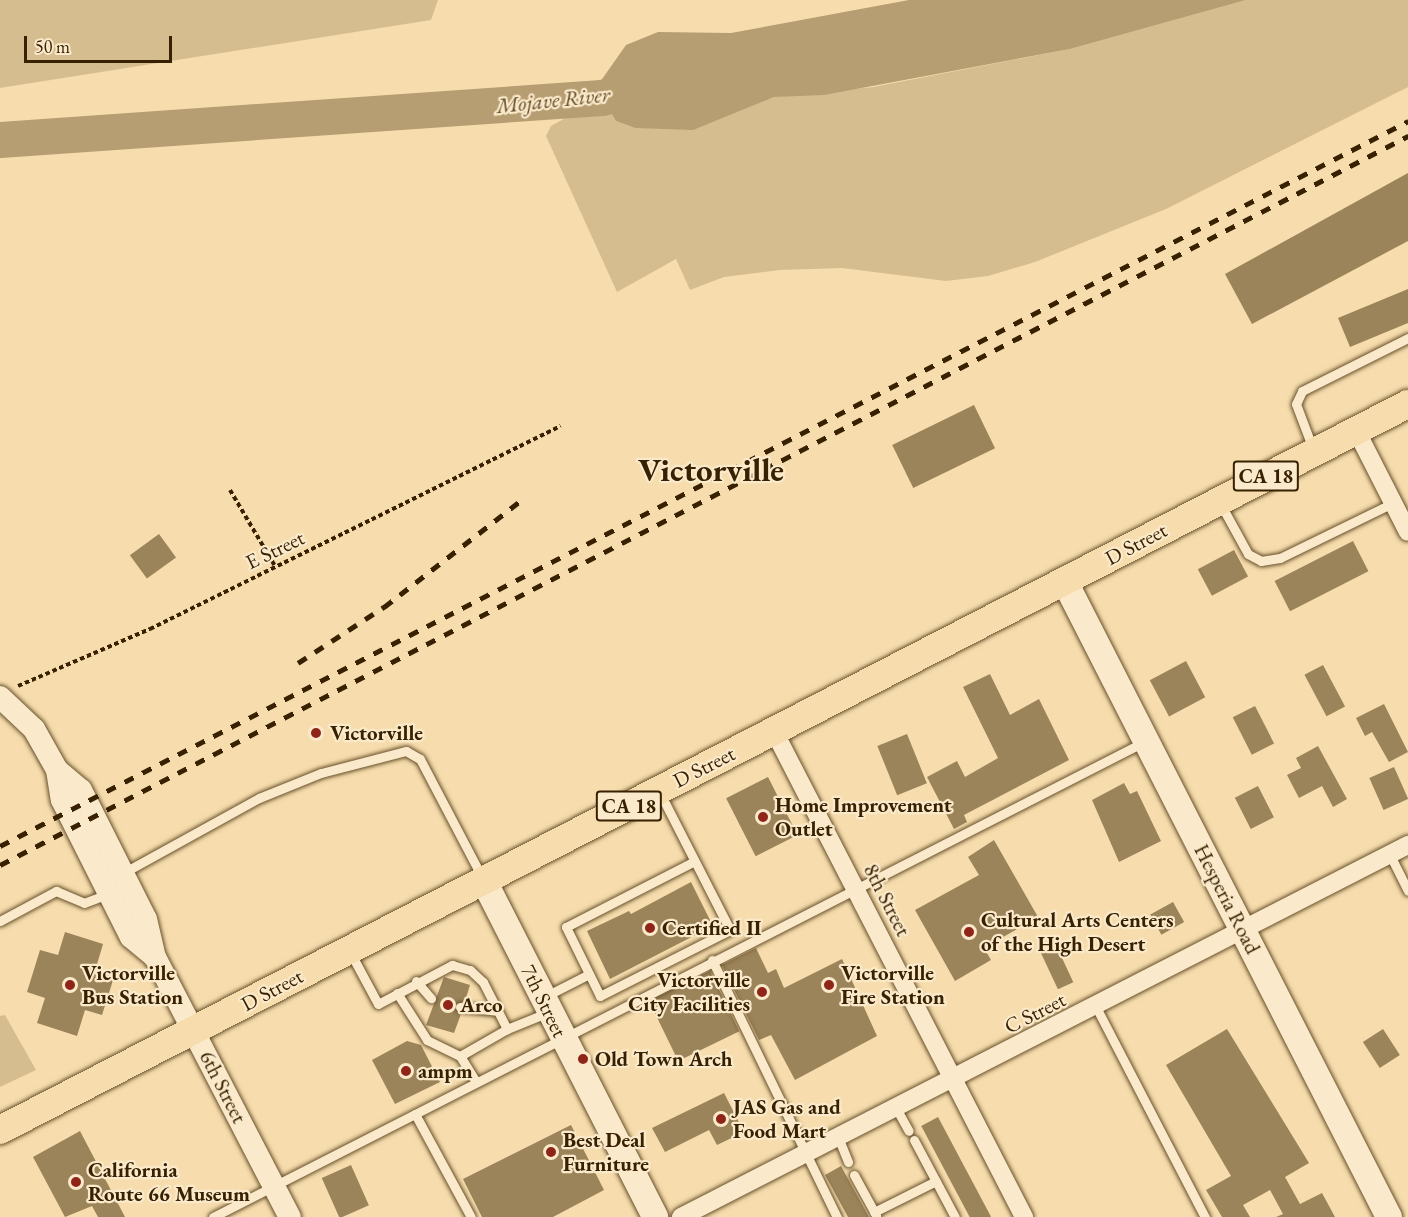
<!DOCTYPE html>
<style>
body{margin:0}
#map{position:relative;width:1408px;height:1217px;overflow:hidden;background:#f7ddad;font-family:"EB Garamond",serif}
div>[style]{position:absolute}
[style*='--x']{left:calc(var(--x)*1px);top:calc(var(--y)*1px);width:calc(var(--w)*1px);rotate:calc(var(--a)*1deg)}
.green>*{inset:0;background:#d6bd90}
.water>*{inset:0;background:#b69d72}
.river>*{height:36px;margin:-18px;padding:0 18px;transform-origin:18px;border-radius:18px;background:#b69d72}
.building>*{inset:0;background:#9b835a;transform-origin:0 0}
.path>*{height:4px;margin-top:-2px;transform-origin:0;background:repeating-linear-gradient(90deg,#372100 0 4.5px,transparent 0 7.5px)}
.roads{filter:drop-shadow(0 0 2px #67502b) drop-shadow(0 0 2px #67502b)}
.service>*{height:9px;margin:-4.5px;padding:0 4.5px;transform-origin:4.5px;border-radius:4.5px;background:#fae9ca}
.minor>*{height:18px;margin:-9px;padding:0 9px;transform-origin:9px;border-radius:9px;background:#fae9ca}
.tertiary>*{height:22px;margin:-11px;padding:0 11px;transform-origin:11px;border-radius:11px;background:#fae9ca}
.secondary>*{height:26px;margin:-13px;padding:0 13px;transform-origin:13px;border-radius:13px;background:#fae9ca}
.primary>*{height:28px;margin:-14px;padding:0 14px;transform-origin:14px;border-radius:14px;background:#f7ddad}
.rail>*{height:4.5px;margin-top:-2.25px;transform-origin:0;background:repeating-linear-gradient(90deg,#372100 0 10px,transparent 0 20px)}
.dots>*{width:16px;height:16px;translate:-50% -50%;box-sizing:border-box;border:3px solid #fae9ca;border-radius:50%}
span{translate:-50% -50%;white-space:nowrap;text-align:center;line-height:1.15;-webkit-text-stroke:4.5px #fae9ca;paint-order:stroke}
.shield-label span{padding:2px 4px;background:#fae9ca;border:2px solid;border-radius:4px;-webkit-text-stroke-width:0}
.shield-label{font-size:20px;color:#372100;font-weight:700}
.street-label{font-size:21px;color:#372100}
.poi-label{font-size:21px;color:#372100;font-weight:700}
.left{translate:0 -50%;text-align:left}
.right{translate:-100% -50%;text-align:right}
.water-label{font-size:22px;color:#634c28;font-style:italic}
.town-label{font-size:33px;color:#372100;font-weight:700}
.scale{position:absolute;left:24px;top:36px;width:148px;height:27px;box-sizing:border-box;border:3px solid #372100;border-top:0;padding-left:8px;font-size:18px;line-height:21px;white-space:nowrap;color:#372100;-webkit-text-stroke:4px #fae9ca;paint-order:stroke}
</style>
<div id="map">
<div class="green">
<i style="clip-path:polygon(0 0,438px 0,431px 20px,0 88px)"></i>
<i style="clip-path:polygon(1246px 0,1408px 0,1408px 87px,1166px 209px,1035px 262px,988px 276px,946px 281px,842px 268px,780px 270px,724px 277px,690px 290px,676px 259px,617px 292px,546px 136px,551px 126px,602px 98px,616px 121px,635px 128px,663px 128px,775px 97px,873px 87px,1070px 49px)"></i>
<i style="clip-path:polygon(5px 1015px,36px 1070px,0 1087px,0 1016px)"></i>
</div>
<div class="water">
<i style="clip-path:polygon(909px 0,1246px 0,1070px 49px,824px 95px,774px 97px,693px 130px,635px 128px,616px 121px,602px 98px,600px 82px,626px 45px,658px 32px,731px 33px)"></i>
</div>
<div class="river">
<i style="--x:0;--y:140;--w:603;--a:-3.99"></i>
<i style="--x:602;--y:98;--w:49;--a:-14"></i>
</div>
<div class="building">
<i style="clip-path:polygon(1408px 173px,1408px 241px,1252px 324px,1225px 274px)"></i>
<i style="clip-path:polygon(1408px 289px,1408px 323px,1350px 347px,1338px 318px)"></i>
<i style="left:974px;top:405px;width:48px;height:91px;rotate:64deg"></i>
<i style="left:159px;top:534px;width:29px;height:36px;rotate:54deg"></i>
<i style="left:1353px;top:541px;width:34px;height:88px;rotate:63deg"></i>
<i style="left:1234px;top:550px;width:30px;height:41px;rotate:62deg"></i>
<i style="left:1186px;top:661px;width:41px;height:41px;rotate:62deg"></i>
<i style="left:1323px;top:665px;width:47px;height:21px;rotate:62deg"></i>
<i style="clip-path:polygon(990px 674px,1010px 715px,1039px 699px,1069px 760px,964px 815px,967px 822px,954px 829px,927px 777px,957px 761px,965px 777px,998px 758px,963px 687px)"></i>
<i style="clip-path:polygon(1384px 704px,1408px 752px,1389px 762px,1372px 732px,1365px 736px,1356px 718px)"></i>
<i style="left:1255px;top:706px;width:42px;height:25px;rotate:63deg"></i>
<i style="left:907px;top:734px;width:53px;height:32px;rotate:68deg"></i>
<i style="clip-path:polygon(1318px 746px,1347px 799px,1333px 807px,1322px 786px,1299px 798px,1287px 775px,1301px 768px,1296px 758px)"></i>
<i style="left:1394px;top:767px;width:35px;height:27px;rotate:66deg"></i>
<i style="left:768px;top:777px;width:65px;height:47px;rotate:63deg"></i>
<i style="clip-path:polygon(1124px 783px,1130px 794px,1137px 791px,1161px 841px,1119px 862px,1092px 800px)"></i>
<i style="left:1258px;top:786px;width:35px;height:26px;rotate:63deg"></i>
<i style="clip-path:polygon(994px 840px,1038px 917px,984px 948px,991px 960px,955px 981px,915px 910px,979px 875px,968px 857px)"></i>
<i style="clip-path:polygon(691px 882px,713px 926px,610px 979px,587px 931px,629px 911px,631px 914px)"></i>
<i style="left:1173px;top:902px;width:23px;height:26px;rotate:61deg"></i>
<i style="clip-path:polygon(65px 932px,103px 944px,95px 971px,114px 977px,102px 1015px,85px 1010px,77px 1036px,37px 1023px,45px 998px,27px 992px,40px 950px,58px 955px)"></i>
<i style="left:1056px;top:945px;width:41px;height:17px;rotate:65deg"></i>
<i style="clip-path:polygon(756px 948px,768px 973px,776px 969px,784px 988px,842px 959px,877px 1036px,795px 1080px,771px 1035px,759px 1040px,722px 965px)"></i>
<i style="left:710px;top:971px;width:67px;height:68px;rotate:64deg"></i>
<i style="clip-path:polygon(444px 977px,470px 985px,465px 1001px,453px 1006px,461px 1014px,454px 1033px,426px 1025px)"></i>
<i style="clip-path:polygon(1227px 1029px,1309px 1163px,1285px 1177px,1300px 1204px,1322px 1193px,1335px 1217px,1276px 1217px,1283px 1214px,1270px 1190px,1243px 1205px,1250px 1217px,1222px 1217px,1206px 1190px,1231px 1176px,1166px 1065px)"></i>
<i style="left:1383px;top:1029px;width:31px;height:24px;rotate:57deg"></i>
<i style="clip-path:polygon(407px 1041px,421px 1045px,440px 1082px,395px 1104px,372px 1060px)"></i>
<i style="clip-path:polygon(724px 1093px,744px 1132px,717px 1145px,709px 1130px,665px 1152px,652px 1128px)"></i>
<i style="left:938px;top:1117px;width:113px;height:19px;rotate:62deg"></i>
<i style="clip-path:polygon(571px 1125px,604px 1190px,553px 1217px,482px 1217px,463px 1179px)"></i>
<i style="clip-path:polygon(80px 1131px,125px 1217px,98px 1217px,92px 1206px,65px 1217px,33px 1157px)"></i>
<i style="left:351px;top:1165px;width:44px;height:32px;rotate:66deg"></i>
<i style="clip-path:polygon(841px 1166px,869px 1217px,848px 1217px,825px 1175px)"></i>
</div>
<div class="path">
<i style="--x:230;--y:490;--w:88;--a:59.4"></i>
<i style="--x:18;--y:686;--w:144;--a:-23.4"></i>
<i style="--x:150;--y:629;--w:458;--a:-26.3"></i>
</div>
<div class="roads">
<div class="service">
<i style="--x:1313;--y:449;--w:48;--a:-110.7"></i>
<i style="--x:1296;--y:404;--w:14;--a:-65"></i>
<i style="--x:1302;--y:391;--w:119;--a:-26.6"></i>
<i style="--x:1220;--y:503;--w:58;--a:61.2"></i>
<i style="--x:1248;--y:554;--w:15;--a:28"></i>
<i style="--x:1261;--y:561;--w:19;--a:-9"></i>
<i style="--x:1280;--y:558;--w:126;--a:-26"></i>
<i style="--x:660;--y:793;--w:154;--a:62.9"></i>
<i style="--x:730;--y:930;--w:146;--a:153.1"></i>
<i style="--x:600;--y:996;--w:77;--a:-116.2"></i>
<i style="--x:566;--y:927;--w:143;--a:-27.1"></i>
<i style="--x:1390;--y:855;--w:40;--a:63.4"></i>
<i style="--x:123;--y:873;--w:155;--a:-28.9"></i>
<i style="--x:259;--y:798;--w:67;--a:-22"></i>
<i style="--x:321;--y:773;--w:88;--a:-14.5"></i>
<i style="--x:406;--y:751;--w:16;--a:30"></i>
<i style="--x:420;--y:759;--w:133;--a:62.3"></i>
<i style="--x:0;--y:921;--w:64;--a:-28.2"></i>
<i style="--x:56;--y:891;--w:30;--a:23"></i>
<i style="--x:84;--y:903;--w:26;--a:-21"></i>
<i style="--x:350;--y:952;--w:59;--a:61.7"></i>
<i style="--x:378;--y:1004;--w:84;--a:-27.8"></i>
<i style="--x:452;--y:965;--w:19;--a:16"></i>
<i style="--x:470;--y:970;--w:18;--a:43"></i>
<i style="--x:483;--y:982;--w:53;--a:62.9"></i>
<i style="--x:507;--y:1029;--w:45;--a:-22"></i>
<i style="--x:712;--y:960;--w:286;--a:64.1"></i>
<i style="--x:416;--y:981;--w:23;--a:49"></i>
<i style="--x:397;--y:993;--w:56;--a:57.4"></i>
<i style="--x:427;--y:1040;--w:37;--a:26"></i>
<i style="--x:460;--y:1056;--w:31;--a:58"></i>
<i style="--x:546;--y:996;--w:48;--a:-27.1"></i>
<i style="--x:460;--y:1007;--w:37;--a:6"></i>
<i style="--x:1096;--y:1007;--w:237;--a:62.6"></i>
<i style="--x:460;--y:1056;--w:54;--a:-29.9"></i>
<i style="--x:896;--y:1108;--w:26;--a:61"></i>
<i style="--x:415;--y:1114;--w:117;--a:61.5"></i>
<i style="--x:838;--y:1137;--w:27;--a:68"></i>
<i style="--x:914;--y:1140;--w:87;--a:62"></i>
<i style="--x:854;--y:1175;--w:46;--a:61.2"></i>
<i style="--x:874;--y:1212;--w:69;--a:-26.6"></i>
<i style="--x:213;--y:1217;--w:1045;--a:-27.03"></i>
</div>
<div class="minor">
<i style="--x:1356;--y:430;--w:114;--a:63"></i>
<i style="--x:774;--y:731;--w:547;--a:62.78"></i>
<i style="--x:681;--y:1217;--w:817;--a:-27.1"></i>
</div>
<div class="tertiary">
<i style="--x:0;--y:697;--w:47;--a:43.3"></i>
<i style="--x:34;--y:729;--w:47;--a:60.7"></i>
<i style="--x:57;--y:770;--w:30;--a:81"></i>
<i style="--x:62;--y:800;--w:153;--a:63.3"></i>
<i style="--x:131;--y:937;--w:31;--a:40"></i>
<i style="--x:57;--y:770;--w:31;--a:40"></i>
<i style="--x:81;--y:790;--w:144;--a:63.3"></i>
<i style="--x:146;--y:919;--w:39;--a:77"></i>
<i style="--x:155;--y:957;--w:293;--a:62.6"></i>
</div>
<div class="secondary">
<i style="--x:1065;--y:582;--w:713;--a:62.97"></i>
<i style="--x:484;--y:881;--w:377;--a:63"></i>
</div>
<div class="primary">
<i style="--x:0;--y:1130;--w:1584;--a:-27.28"></i>
</div>
</div>
<div class="rail">
<i style="--x:298;--y:663;--w:103;--a:-33.1"></i>
<i style="--x:384;--y:607;--w:172;--a:-37.9"></i>
<i style="--x:0;--y:846;--w:1584;--a:-27.24"></i>
<i style="--x:0;--y:865;--w:1586;--a:-27.37"></i>
</div>
<div class="dots">
<i style="left:316px;top:733px;background:#8f2418"></i>
<i style="left:763px;top:817px;background:#8f2418"></i>
<i style="left:650px;top:928px;background:#8f2418"></i>
<i style="left:969px;top:932px;background:#8f2418"></i>
<i style="left:70px;top:985px;background:#8f2418"></i>
<i style="left:829px;top:985px;background:#8f2418"></i>
<i style="left:762px;top:992px;background:#8f2418"></i>
<i style="left:448px;top:1005px;background:#8f2418"></i>
<i style="left:583px;top:1059px;background:#8f2418"></i>
<i style="left:406px;top:1071px;background:#8f2418"></i>
<i style="left:721px;top:1119px;background:#8f2418"></i>
<i style="left:551px;top:1152px;background:#8f2418"></i>
<i style="left:76px;top:1182px;background:#8f2418"></i>
</div>
<div class="shield-label">
<span style="left:1266px;top:476px">CA 18</span>
<span style="left:629px;top:806px">CA 18</span>
</div>
<div class="street-label">
<span style="left:1136px;top:544px;rotate:-28deg">D Street</span>
<span style="left:275px;top:550px;rotate:-26deg">E Street</span>
<span style="left:704px;top:767px;rotate:-27deg">D Street</span>
<span style="left:1227px;top:899px;rotate:63deg">Hesperia Road</span>
<span style="left:887px;top:900px;rotate:63deg">8th Street</span>
<span style="left:272px;top:990px;rotate:-28deg">D Street</span>
<span style="left:544px;top:1001px;rotate:64deg">7th Street</span>
<span style="left:1035px;top:1013px;rotate:-27deg">C Street</span>
<span style="left:223px;top:1087px;rotate:63deg">6th Street</span>
</div>
<div class="poi-label">
<span class="left" style="left:330px;top:733px">Victorville</span>
<span class="left" style="left:775px;top:817px">Home Improvement<br>Outlet</span>
<span class="left" style="left:981px;top:932px">Cultural Arts Centers<br>of the High Desert</span>
<span class="left" style="left:662px;top:928px">Certified II</span>
<span class="left" style="left:82px;top:985px">Victorville<br>Bus Station</span>
<span class="left" style="left:841px;top:985px">Victorville<br>Fire Station</span>
<span class="right" style="left:750px;top:992px">Victorville<br>City Facilities</span>
<span class="left" style="left:460px;top:1005px">Arco</span>
<span class="left" style="left:595px;top:1059px">Old Town Arch</span>
<span class="left" style="left:418px;top:1071px">ampm</span>
<span class="left" style="left:733px;top:1119px">JAS Gas and<br>Food Mart</span>
<span class="left" style="left:563px;top:1152px">Best Deal<br>Furniture</span>
<span class="left" style="left:88px;top:1182px">California<br>Route 66 Museum</span>
</div>
<div class="water-label">
<span style="left:553px;top:100px;rotate:-6deg">Mojave River</span>
</div>
<div class="town-label">
<span style="left:711px;top:470px">Victorville</span>
</div>
<div class="scale">50 m</div>
</div>
